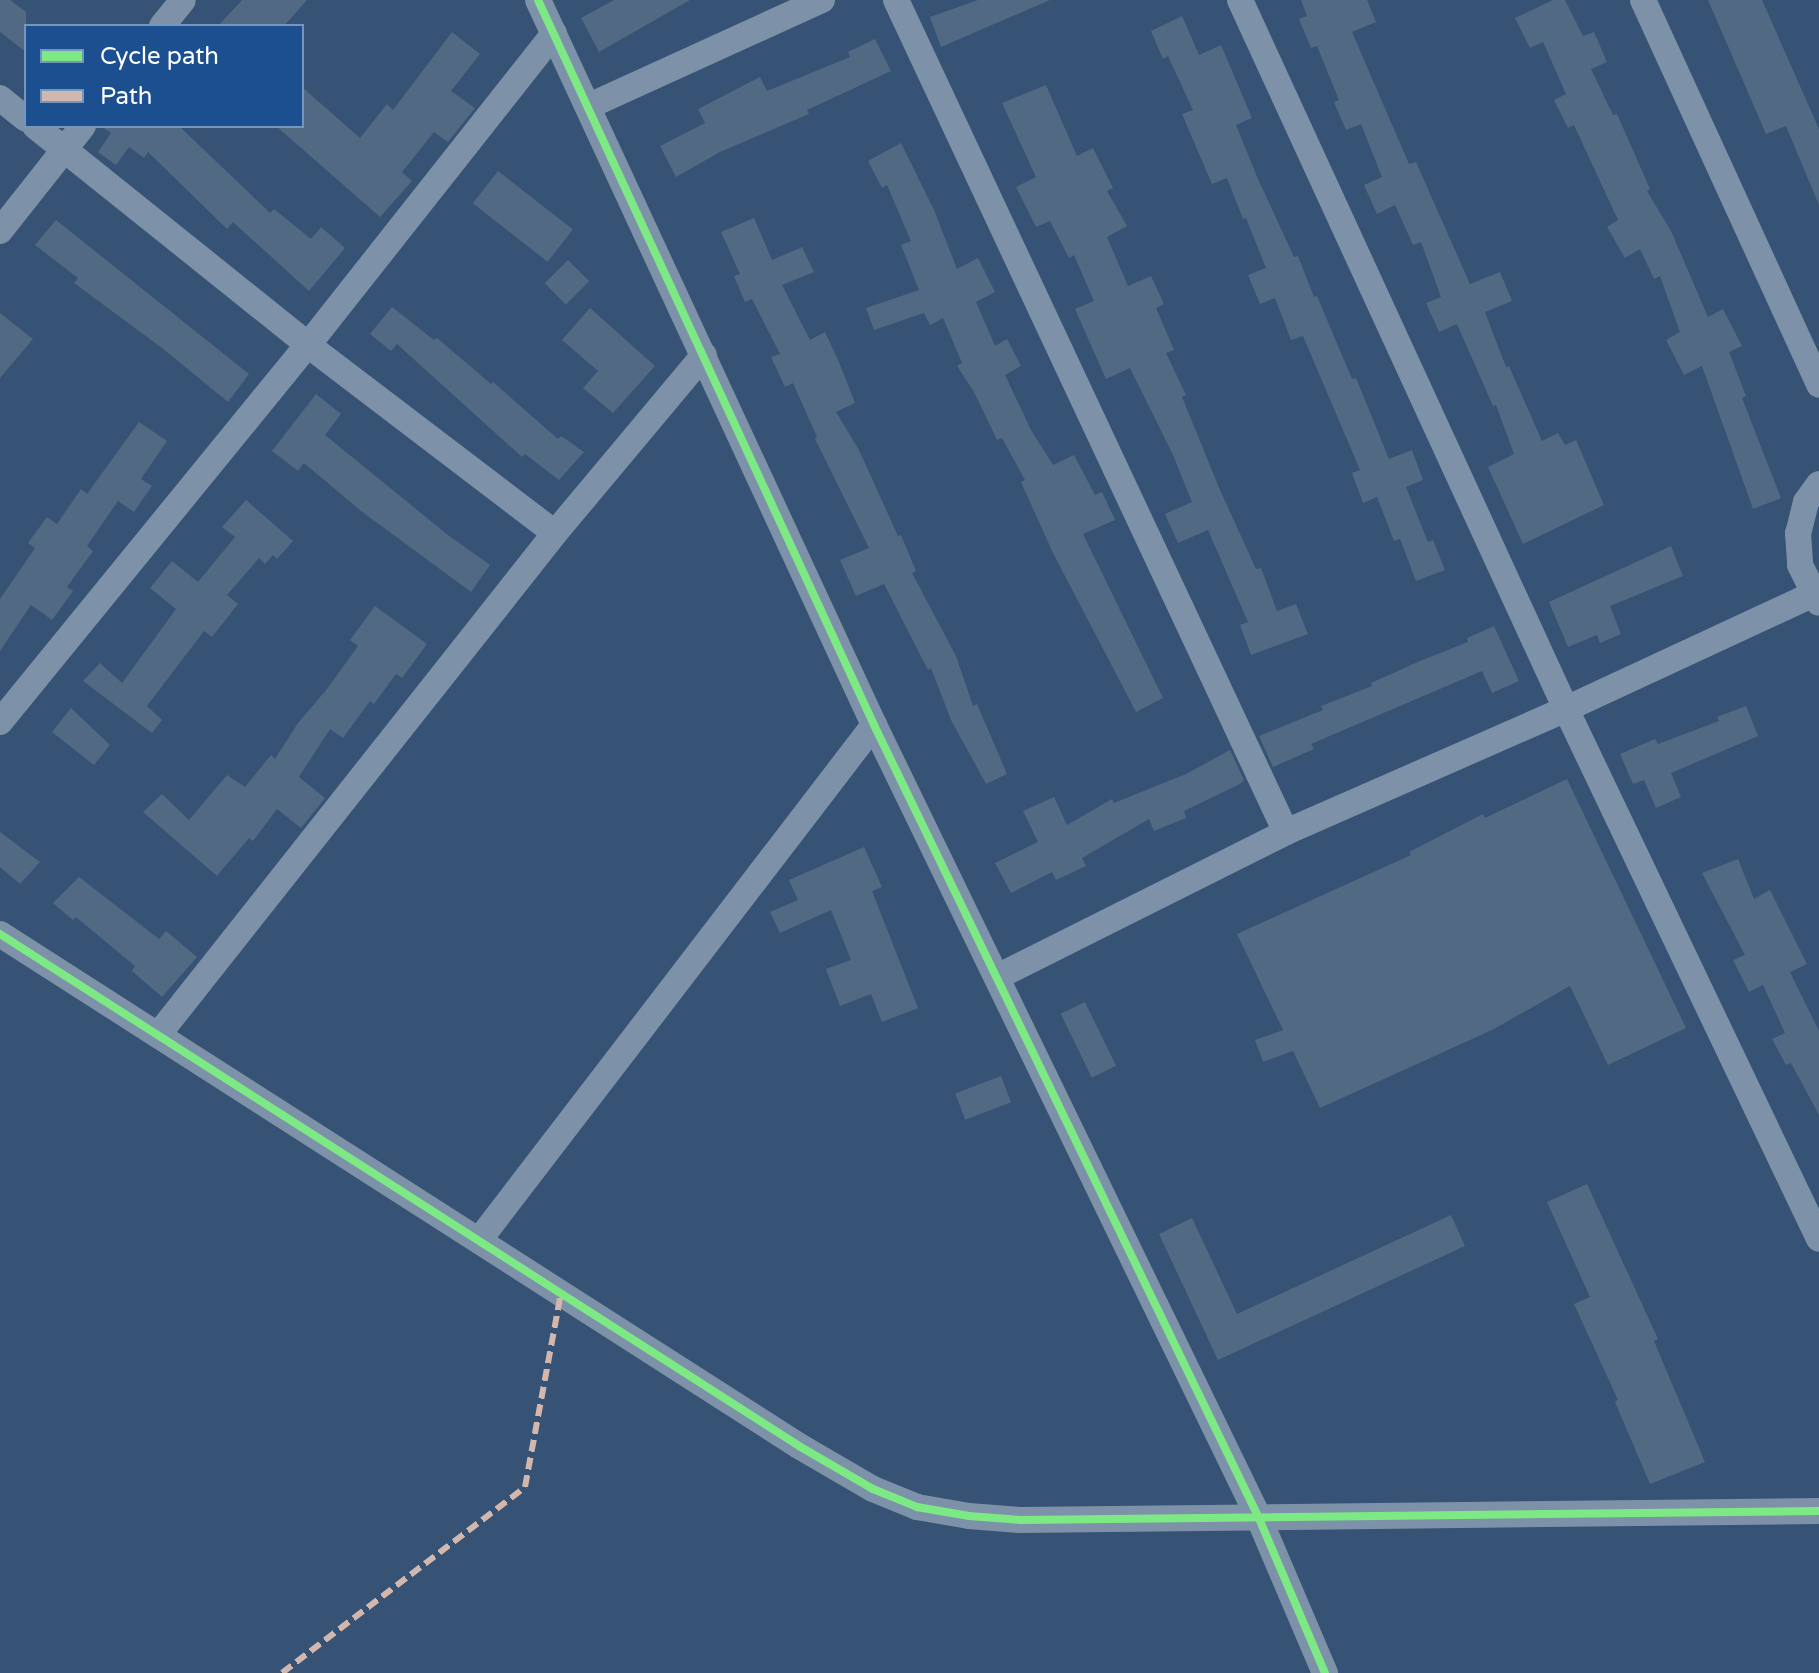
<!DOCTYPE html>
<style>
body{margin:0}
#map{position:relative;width:1819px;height:1673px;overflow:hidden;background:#365274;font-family:"Varela Round",sans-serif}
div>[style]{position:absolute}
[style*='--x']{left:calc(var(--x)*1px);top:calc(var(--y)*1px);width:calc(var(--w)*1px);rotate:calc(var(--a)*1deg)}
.building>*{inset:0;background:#526984;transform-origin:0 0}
.minor>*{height:26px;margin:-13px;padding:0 13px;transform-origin:13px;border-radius:13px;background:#7d92a8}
.quiet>*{height:6px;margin-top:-3px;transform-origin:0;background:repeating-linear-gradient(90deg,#d1b7ad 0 12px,transparent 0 18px)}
.cycleway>*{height:8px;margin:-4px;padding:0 4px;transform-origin:4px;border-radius:4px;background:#7ce984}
span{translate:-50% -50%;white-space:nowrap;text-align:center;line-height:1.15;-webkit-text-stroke:7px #1b4f8f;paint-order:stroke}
.legend{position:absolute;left:24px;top:24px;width:280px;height:104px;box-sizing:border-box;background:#1b4f8f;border:2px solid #7695bc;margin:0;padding:10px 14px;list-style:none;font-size:24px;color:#fff}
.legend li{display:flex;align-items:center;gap:16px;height:40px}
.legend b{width:40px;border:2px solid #7695bc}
</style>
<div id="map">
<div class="building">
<i style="clip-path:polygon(0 0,10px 0,26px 12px,26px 52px,0 32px)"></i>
<i style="clip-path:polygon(242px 0,307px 0,284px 26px,218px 26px)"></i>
<i style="clip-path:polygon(614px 0,690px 0,599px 52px,581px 18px)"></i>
<i style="clip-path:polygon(978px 0,1050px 0,941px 47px,930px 17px)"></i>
<i style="clip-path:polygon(1301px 0,1367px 0,1376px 22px,1352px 32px,1409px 164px,1416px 162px,1470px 284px,1500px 272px,1512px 301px,1485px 312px,1506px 367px,1509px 366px,1542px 441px,1558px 433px,1565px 445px,1576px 440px,1604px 505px,1523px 544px,1488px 467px,1514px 454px,1496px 405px,1493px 406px,1457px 324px,1439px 332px,1426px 303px,1441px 297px,1421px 242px,1413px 245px,1395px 205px,1377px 214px,1364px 185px,1382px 177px,1361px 124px,1346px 130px,1334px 102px,1339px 100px,1317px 46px,1311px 48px,1299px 19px,1307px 16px)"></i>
<i style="clip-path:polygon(1553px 0,1565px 0,1583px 36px,1594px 32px,1607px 62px,1591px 69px,1613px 115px,1617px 114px,1650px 189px,1647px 191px,1671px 231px,1708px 317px,1723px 309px,1742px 346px,1729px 352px,1746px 396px,1742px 398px,1781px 498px,1753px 509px,1702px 366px,1684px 375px,1666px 340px,1680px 332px,1660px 276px,1654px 279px,1640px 249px,1625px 258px,1607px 227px,1618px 220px,1574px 125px,1568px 128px,1554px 100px,1566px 94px,1543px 42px,1530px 48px,1515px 18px)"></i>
<i style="clip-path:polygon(1708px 0,1762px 0,1819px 129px,1819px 205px,1786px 126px,1766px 134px)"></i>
<i style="clip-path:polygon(1182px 16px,1199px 55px,1221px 45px,1252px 118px,1236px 125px,1258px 179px,1294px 257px,1298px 256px,1314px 297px,1317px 296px,1352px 379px,1356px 378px,1389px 459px,1412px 450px,1423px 480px,1406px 487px,1428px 542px,1433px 540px,1445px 570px,1416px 581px,1400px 539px,1394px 541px,1377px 497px,1363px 503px,1352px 473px,1360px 470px,1303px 336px,1291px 340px,1275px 298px,1260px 304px,1248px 275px,1266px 268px,1246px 218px,1243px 219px,1227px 178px,1212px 184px,1182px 114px,1193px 110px,1168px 56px,1163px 59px,1151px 31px)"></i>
<i style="clip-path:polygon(452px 32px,480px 54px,451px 91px,475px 108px,448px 142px,434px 132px,402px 172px,412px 181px,380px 217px,276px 126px,302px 126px,302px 87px,360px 138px,387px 104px,393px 110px)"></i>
<i style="clip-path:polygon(875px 39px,891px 71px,807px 110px,809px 114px,720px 152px,676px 177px,660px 146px,705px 123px,698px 109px,760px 77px,767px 91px,850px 57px,848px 52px)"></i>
<i style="clip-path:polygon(1046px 85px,1077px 156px,1093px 148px,1113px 188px,1107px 191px,1127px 226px,1107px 237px,1128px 286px,1151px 276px,1164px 304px,1156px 308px,1174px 350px,1166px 353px,1186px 395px,1182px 397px,1220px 490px,1256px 569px,1261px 568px,1277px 611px,1296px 604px,1308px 634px,1251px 655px,1240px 625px,1248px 622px,1208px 530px,1178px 543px,1165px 514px,1192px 502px,1173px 455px,1130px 368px,1106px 379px,1075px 309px,1094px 301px,1074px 255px,1069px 258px,1050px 221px,1036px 227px,1016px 187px,1036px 177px,1002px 103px)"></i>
<i style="clip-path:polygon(101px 126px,179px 126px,270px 213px,274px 209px,311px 239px,321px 227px,345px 248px,309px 291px,233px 222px,227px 229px,148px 152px,144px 158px,129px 147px,116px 165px,98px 152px,111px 133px)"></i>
<i style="clip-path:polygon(901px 143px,934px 210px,957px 269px,978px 258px,995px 292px,976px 302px,995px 346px,1007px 339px,1021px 366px,1005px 375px,1031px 430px,1053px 465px,1074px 455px,1095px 495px,1102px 492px,1115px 520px,1083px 534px,1163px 698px,1136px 712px,1053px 553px,1021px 482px,1025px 480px,1002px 438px,997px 440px,974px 392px,957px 366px,962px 363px,943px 318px,930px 325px,924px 313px,874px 330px,866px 308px,919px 290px,901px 245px,911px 241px,887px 185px,882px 188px,868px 161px)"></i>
<i style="left:498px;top:171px;width:95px;height:41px;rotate:38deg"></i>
<i style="clip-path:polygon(754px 218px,772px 260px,802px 247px,814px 272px,782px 285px,810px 340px,825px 332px,839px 362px,855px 403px,836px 412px,859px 450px,898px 536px,901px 535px,916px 571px,912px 573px,956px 656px,973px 706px,977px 704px,1007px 774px,986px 784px,951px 720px,931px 668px,928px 670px,884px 584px,856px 596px,840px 560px,869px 548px,815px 439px,817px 437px,793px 383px,785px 387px,771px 357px,780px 354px,752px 299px,745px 302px,734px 276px,740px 274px,721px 232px)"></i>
<i style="clip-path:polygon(56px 220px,249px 374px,228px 402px,162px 348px,74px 283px,78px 278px,35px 245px)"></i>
<i style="left:568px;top:260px;width:30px;height:33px;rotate:45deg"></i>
<i style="clip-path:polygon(392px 307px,434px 340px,437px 338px,491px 384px,493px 382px,558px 439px,561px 436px,584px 452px,559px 480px,525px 454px,522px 457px,397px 344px,391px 351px,370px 334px)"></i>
<i style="clip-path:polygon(590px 308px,655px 366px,613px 413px,583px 388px,598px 371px,562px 340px)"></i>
<i style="clip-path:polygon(0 313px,33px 339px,0 378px)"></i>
<i style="clip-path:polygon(316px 394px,341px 414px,325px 435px,448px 535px,490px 565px,471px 592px,361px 511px,304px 463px,298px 471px,272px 451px)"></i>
<i style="clip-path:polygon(139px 422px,167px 441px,141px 479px,152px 486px,134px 512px,118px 501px,87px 546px,93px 551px,67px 587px,73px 591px,52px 620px,31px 605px,0 651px,0 599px,35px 548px,28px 543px,47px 517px,57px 524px,81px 489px,87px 494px)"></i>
<i style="clip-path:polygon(246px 500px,293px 541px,277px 559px,273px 555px,265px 564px,259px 558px,227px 595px,238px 604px,212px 637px,204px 631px,147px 706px,162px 720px,152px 733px,83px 681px,100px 663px,122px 683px,176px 609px,150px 588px,172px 561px,198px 582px,235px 537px,222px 527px)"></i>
<i style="clip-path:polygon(1671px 546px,1683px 576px,1610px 606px,1621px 634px,1600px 643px,1597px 635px,1568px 647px,1549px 602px)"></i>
<i style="clip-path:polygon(375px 606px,427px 644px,402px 678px,396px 674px,374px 704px,370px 701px,343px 738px,330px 729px,299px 777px,325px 798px,301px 828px,277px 809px,253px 841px,249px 838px,217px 876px,143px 812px,162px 794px,189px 820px,227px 775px,245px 787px,271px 755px,275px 759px,298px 723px,327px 689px,358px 646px,350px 640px)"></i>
<i style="clip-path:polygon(1494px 626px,1519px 681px,1492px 693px,1482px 671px,1311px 744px,1314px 749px,1273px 767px,1259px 736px,1323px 710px,1321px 706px,1372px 686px,1371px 683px,1420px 661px,1468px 642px,1467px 638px)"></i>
<i style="clip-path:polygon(1746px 706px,1758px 736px,1671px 773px,1681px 797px,1656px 808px,1644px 780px,1633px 784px,1620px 754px,1655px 739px,1658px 744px,1719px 721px,1717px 717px)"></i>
<i style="clip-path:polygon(71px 708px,110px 745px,94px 765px,52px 732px)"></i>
<i style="clip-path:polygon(1230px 750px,1244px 780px,1240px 784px,1184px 811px,1186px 818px,1154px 831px,1149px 819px,1082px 858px,1086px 866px,1056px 880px,1052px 872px,1011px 893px,995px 863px,1038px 842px,1023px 811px,1054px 797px,1067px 825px,1112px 799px,1114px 803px,1186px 774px)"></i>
<i style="clip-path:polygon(1567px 779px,1686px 1028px,1608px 1065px,1570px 986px,1492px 1030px,1320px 1108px,1293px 1051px,1263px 1062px,1255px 1040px,1283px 1030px,1237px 934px,1411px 855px,1409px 852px,1483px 814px,1485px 818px)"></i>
<i style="clip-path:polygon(0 832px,40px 862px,20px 884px,0 867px)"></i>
<i style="clip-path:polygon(864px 847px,882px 887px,872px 891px,918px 1008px,882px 1022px,871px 994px,840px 1006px,826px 969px,851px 960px,831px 910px,780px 933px,770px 912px,798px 900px,789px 880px)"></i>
<i style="clip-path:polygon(1738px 859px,1754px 899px,1770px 890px,1807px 964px,1790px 972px,1819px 1031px,1819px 1115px,1791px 1063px,1786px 1065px,1772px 1039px,1785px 1033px,1763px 985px,1749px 992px,1733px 960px,1745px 955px,1702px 873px)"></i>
<i style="clip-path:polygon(79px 877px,159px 939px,166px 931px,197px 957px,162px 997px,132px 971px,135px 966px,76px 917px,73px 920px,53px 903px)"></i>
<i style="left:1085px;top:1002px;width:71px;height:27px;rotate:64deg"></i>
<i style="left:1001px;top:1076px;width:28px;height:49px;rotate:69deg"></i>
<i style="clip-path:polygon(1587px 1184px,1658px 1339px,1654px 1341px,1705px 1462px,1650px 1484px,1615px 1402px,1618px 1400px,1574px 1304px,1590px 1297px,1547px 1202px)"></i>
<i style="clip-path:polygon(1451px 1215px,1465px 1246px,1218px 1360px,1159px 1234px,1192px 1218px,1237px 1314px)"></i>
</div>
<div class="minor">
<i style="--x:538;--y:0;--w:799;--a:65.13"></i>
<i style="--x:874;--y:725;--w:879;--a:64.11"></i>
<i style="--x:1258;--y:1516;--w:171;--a:66.9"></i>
<i style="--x:896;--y:0;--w:919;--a:64.89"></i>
<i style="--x:1240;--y:0;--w:780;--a:65.31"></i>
<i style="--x:1566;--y:709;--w:587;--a:64.48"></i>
<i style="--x:1643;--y:0;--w:423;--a:65.4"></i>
<i style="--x:162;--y:26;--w:33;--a:-51"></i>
<i style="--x:0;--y:98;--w:33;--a:39"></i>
<i style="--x:589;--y:106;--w:256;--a:-24.5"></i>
<i style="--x:35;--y:126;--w:350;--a:38.7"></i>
<i style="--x:308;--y:345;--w:310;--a:37.3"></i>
<i style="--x:0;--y:231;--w:134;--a:-51.7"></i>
<i style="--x:1819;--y:484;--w:22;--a:126"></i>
<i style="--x:1806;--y:502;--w:32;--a:104"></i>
<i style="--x:1798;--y:533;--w:32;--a:86"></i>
<i style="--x:1800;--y:565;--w:42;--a:63.4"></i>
<i style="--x:0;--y:722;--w:487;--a:-50.8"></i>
<i style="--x:308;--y:345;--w:397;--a:-51.7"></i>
<i style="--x:0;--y:934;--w:949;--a:32.65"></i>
<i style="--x:799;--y:1446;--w:86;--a:30.2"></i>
<i style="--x:873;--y:1489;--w:48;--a:22.2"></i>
<i style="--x:917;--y:1507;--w:53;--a:9.8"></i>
<i style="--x:969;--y:1516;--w:51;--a:4.5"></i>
<i style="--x:1020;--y:1520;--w:799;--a:-0.65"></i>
<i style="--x:997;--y:977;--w:323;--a:-26.6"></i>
<i style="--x:1286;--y:832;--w:306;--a:-23.7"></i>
<i style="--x:1566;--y:709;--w:271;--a:-24.9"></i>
<i style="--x:158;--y:1035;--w:640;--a:-51.66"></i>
<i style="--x:555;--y:533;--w:232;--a:-50.1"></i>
<i style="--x:480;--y:1239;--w:648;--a:-52.53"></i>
</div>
<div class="quiet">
<i style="--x:282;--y:1673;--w:306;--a:-37.4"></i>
<i style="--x:525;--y:1487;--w:198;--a:-79.5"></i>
</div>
<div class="cycleway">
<i style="--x:538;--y:0;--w:799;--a:65.13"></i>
<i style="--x:874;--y:725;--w:879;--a:64.11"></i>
<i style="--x:1258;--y:1516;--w:171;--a:66.9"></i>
<i style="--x:0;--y:934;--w:949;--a:32.65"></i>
<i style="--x:799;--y:1446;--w:86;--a:30.2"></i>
<i style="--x:873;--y:1489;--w:48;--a:22.2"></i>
<i style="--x:917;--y:1507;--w:53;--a:9.8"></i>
<i style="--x:969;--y:1516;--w:51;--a:4.5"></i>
<i style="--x:1020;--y:1520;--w:799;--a:-0.65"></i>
</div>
<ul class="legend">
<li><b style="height:10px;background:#7ce984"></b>Cycle path</li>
<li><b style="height:10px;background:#d1b7ad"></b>Path</li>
</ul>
</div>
